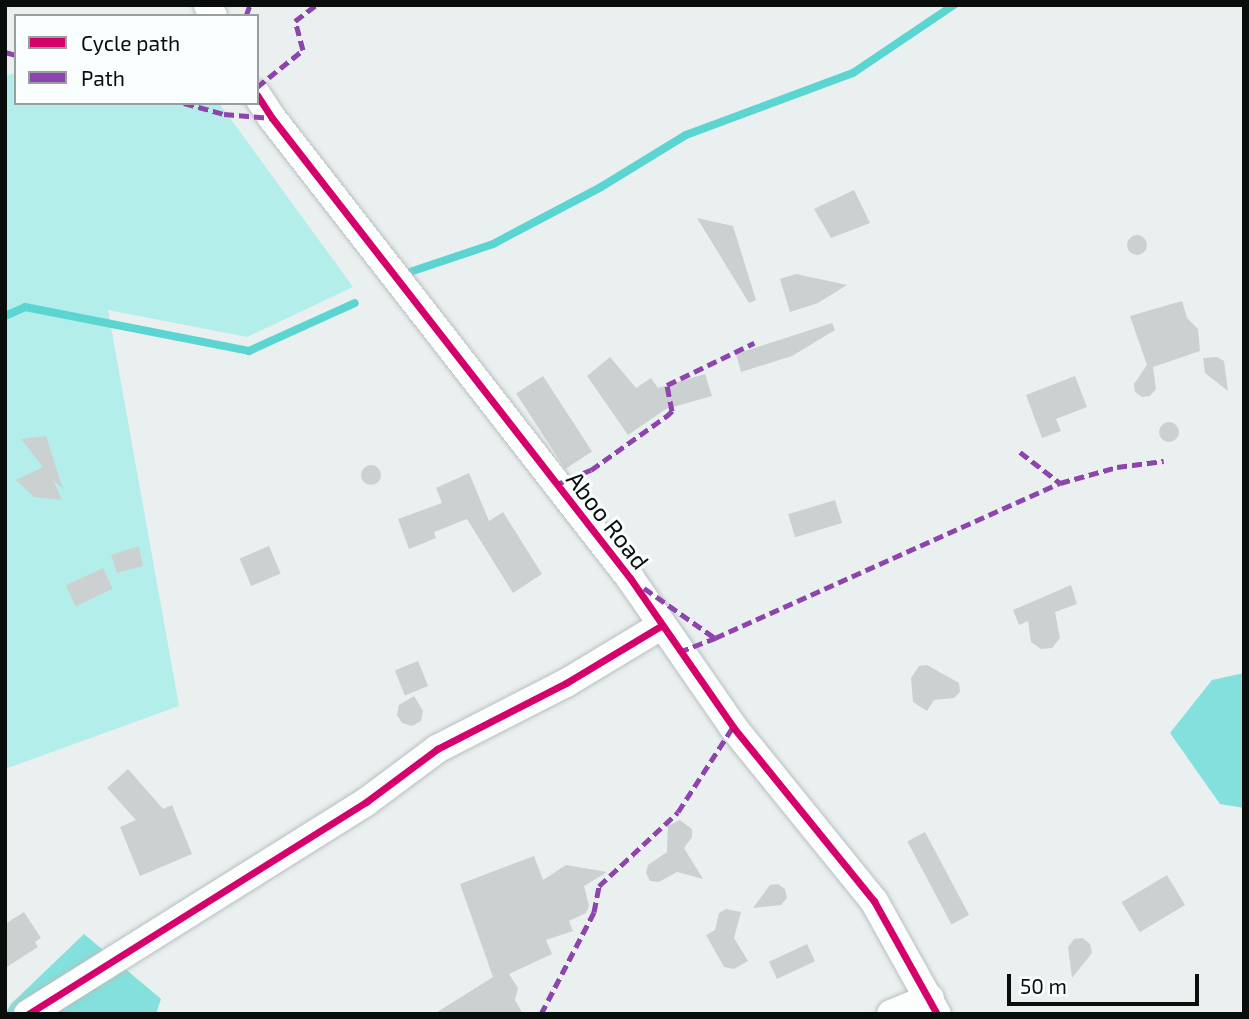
<!DOCTYPE html>
<style>
body{margin:0}
#map{position:relative;width:1249px;height:1019px;overflow:hidden;background:#e9f0ef;font-family:"Exo 2",sans-serif}
div>[style]{position:absolute}
[style*='--x']{left:calc(var(--x)*1px);top:calc(var(--y)*1px);width:calc(var(--w)*1px);rotate:calc(var(--a)*1deg)}
.green>*{inset:0;background:#b4eeeb}
.forest>*{inset:0;background:#83e0dc}
.stream>*{height:8px;margin:-4px;padding:0 4px;transform-origin:4px;border-radius:4px;background:#5bd5d1}
.building>*{inset:0;background:#cbd1d0;transform-origin:0 0}
.round{border-radius:50%}
.roads{filter:drop-shadow(0 0 2px #b9bebe) drop-shadow(0 0 2px #b9bebe)}
.minor>*{height:28px;margin:-14px;padding:0 14px;transform-origin:14px;border-radius:14px;background:#fcfdfd}
.quiet>*{height:5px;margin-top:-2.5px;transform-origin:0;background:repeating-linear-gradient(90deg,#8e44ad 0 10px,transparent 0 15px)}
.cycleway>*{height:7px;margin:-3.5px;padding:0 3.5px;transform-origin:3.5px;border-radius:3.5px;background:#d6006c}
span{translate:-50% -50%;white-space:nowrap;text-align:center;line-height:1.15;-webkit-text-stroke:6px #f9fffe;paint-order:stroke}
.street-label{font-size:24px;color:#090e0d}
.frame{position:absolute;inset:0;border:7px solid #090e0d;pointer-events:none}
.legend{position:absolute;left:14px;top:14px;width:245px;height:91px;box-sizing:border-box;background:#f9fffe;border:2px solid #999f9e;margin:0;padding:9px 12px;list-style:none;font-size:21px;color:#090e0d}
.legend li{display:flex;align-items:center;gap:14px;height:35px}
.legend b{width:35px;border:2px solid #999f9e}
.scale{position:absolute;left:1007px;top:974px;width:192px;height:32px;box-sizing:border-box;border:4px solid #090e0d;border-top:0;padding-left:9px;font-size:21px;line-height:24px;white-space:nowrap;color:#090e0d;-webkit-text-stroke:5px #f9fffe;paint-order:stroke}
</style>
<div id="map">
<div class="green">
<i style="clip-path:polygon(16px 73px,16px 103px,219px 103px,353px 287px,247px 337px,108px 310px,179px 706px,5px 769px,5px 76px)"></i>
</div>
<div class="forest">
<i style="clip-path:polygon(1244px 673px,1244px 808px,1220px 804px,1170px 733px,1212px 680px)"></i>
<i style="clip-path:polygon(84px 934px,161px 999px,156px 1014px,5px 1014px,11px 1004px)"></i>
</div>
<div class="stream">
<i style="--x:407;--y:273;--w:91;--a:-18.6"></i>
<i style="--x:493;--y:244;--w:122;--a:-27.8"></i>
<i style="--x:601;--y:187;--w:100;--a:-31.5"></i>
<i style="--x:686;--y:135;--w:178;--a:-20.4"></i>
<i style="--x:853;--y:73;--w:122;--a:-34"></i>
<i style="--x:5;--y:316;--w:22;--a:-24"></i>
<i style="--x:25;--y:307;--w:228;--a:11.1"></i>
<i style="--x:249;--y:351;--w:116;--a:-24.4"></i>
</div>
<div class="building">
<i style="clip-path:polygon(854px 190px,870px 223px,831px 238px,814px 209px)"></i>
<i style="clip-path:polygon(697px 218px,733px 226px,756px 300px,749px 303px)"></i>
<i class="round" style="left:1127px;top:235px;width:20px;height:20px"></i>
<i style="clip-path:polygon(796px 274px,847px 285px,818px 303px,790px 312px,780px 279px)"></i>
<i style="clip-path:polygon(1182px 301px,1187px 318px,1198px 329px,1200px 351px,1153px 367px,1156px 389px,1150px 396px,1142px 397px,1135px 392px,1134px 384px,1147px 365px,1130px 316px)"></i>
<i style="clip-path:polygon(832px 323px,835px 330px,792px 356px,741px 372px,736px 354px)"></i>
<i style="clip-path:polygon(610px 357px,636px 388px,651px 378px,658px 388px,705px 374px,712px 396px,666px 409px,628px 435px,587px 376px)"></i>
<i style="clip-path:polygon(1217px 357px,1224px 361px,1228px 391px,1205px 373px,1203px 358px)"></i>
<i style="left:543px;top:376px;width:90px;height:32px;rotate:57deg"></i>
<i style="clip-path:polygon(1075px 376px,1087px 407px,1056px 419px,1061px 431px,1042px 438px,1026px 395px)"></i>
<i class="round" style="left:1159px;top:422px;width:20px;height:20px"></i>
<i style="clip-path:polygon(46px 436px,63px 489px,53px 480px,62px 500px,34px 497px,16px 480px,43px 467px,21px 439px)"></i>
<i class="round" style="left:361px;top:465px;width:20px;height:20px"></i>
<i style="clip-path:polygon(469px 473px,489px 521px,503px 512px,542px 574px,513px 593px,467px 519px,434px 532px,436px 538px,409px 549px,398px 519px,442px 503px,436px 488px)"></i>
<i style="left:835px;top:500px;width:24px;height:49px;rotate:73deg"></i>
<i style="clip-path:polygon(139px 546px,143px 566px,117px 573px,111px 555px)"></i>
<i style="left:269px;top:546px;width:30px;height:32px;rotate:67deg"></i>
<i style="left:103px;top:568px;width:23px;height:41px;rotate:65deg"></i>
<i style="clip-path:polygon(1071px 585px,1077px 604px,1055px 612px,1060px 638px,1052px 648px,1041px 649px,1031px 642px,1028px 621px,1019px 625px,1013px 610px)"></i>
<i style="left:418px;top:661px;width:27px;height:25px;rotate:68deg"></i>
<i style="clip-path:polygon(927px 665px,959px 683px,960px 692px,954px 698px,934px 700px,927px 711px,913px 702px,911px 678px,919px 666px)"></i>
<i style="clip-path:polygon(414px 696px,423px 711px,421px 721px,412px 726px,402px 723px,397px 715px,399px 705px)"></i>
<i style="clip-path:polygon(128px 769px,163px 809px,172px 805px,192px 854px,140px 876px,120px 827px,136px 820px,107px 788px)"></i>
<i style="clip-path:polygon(680px 820px,692px 829px,692px 837px,684px 848px,703px 879px,677px 872px,659px 882px,650px 881px,646px 873px,648px 865px,667px 852px,668px 822px,670px 825px)"></i>
<i style="left:925px;top:832px;width:94px;height:20px;rotate:62deg"></i>
<i style="clip-path:polygon(534px 856px,543px 880px,566px 865px,607px 872px,584px 886px,589px 906px,586px 913px,569px 921px,573px 931px,546px 940px,552px 954px,509px 974px,518px 988px,515px 1000px,523px 1014px,434px 1014px,493px 977px,460px 884px)"></i>
<i style="left:1167px;top:875px;width:35px;height:53px;rotate:59deg"></i>
<i style="clip-path:polygon(778px 884px,785px 889px,787px 898px,781px 905px,753px 908px,770px 885px)"></i>
<i style="clip-path:polygon(726px 909px,741px 912px,734px 938px,748px 961px,734px 969px,724px 967px,706px 935px,715px 930px,719px 913px)"></i>
<i style="clip-path:polygon(24px 912px,41px 938px,35px 942px,38px 947px,5px 968px,5px 924px)"></i>
<i style="clip-path:polygon(1083px 938px,1090px 944px,1092px 953px,1072px 978px,1068px 947px,1074px 939px)"></i>
<i style="left:807px;top:944px;width:19px;height:42px;rotate:65deg"></i>
</div>
<div class="roads">
<div class="minor">
<i style="--x:208;--y:5;--w:12;--a:66"></i>
<i style="--x:257;--y:95;--w:27;--a:57"></i>
<i style="--x:272;--y:118;--w:583;--a:52.11"></i>
<i style="--x:630;--y:578;--w:181;--a:55.3"></i>
<i style="--x:733;--y:727;--w:224;--a:51"></i>
<i style="--x:874;--y:901;--w:129;--a:60.9"></i>
<i style="--x:28;--y:1014;--w:399;--a:-32.1"></i>
<i style="--x:366;--y:802;--w:89;--a:-36.7"></i>
<i style="--x:437;--y:749;--w:145;--a:-27.1"></i>
<i style="--x:566;--y:683;--w:111;--a:-31"></i>
<i style="--x:891;--y:1014;--w:42;--a:-22.3"></i>
</div>
</div>
<div class="quiet">
<i style="--x:246;--y:16;--w:12;--a:-70"></i>
<i style="--x:5;--y:52;--w:11;--a:15"></i>
<i style="--x:257;--y:87;--w:59;--a:-38.8"></i>
<i style="--x:303;--y:50;--w:30;--a:-105"></i>
<i style="--x:295;--y:21;--w:26;--a:-37"></i>
<i style="--x:184;--y:103;--w:41;--a:15.4"></i>
<i style="--x:224;--y:114;--w:48;--a:4.8"></i>
<i style="--x:1020;--y:452;--w:51;--a:37.8"></i>
<i style="--x:555;--y:485;--w:39;--a:-23"></i>
<i style="--x:591;--y:470;--w:95;--a:-35.5"></i>
<i style="--x:668;--y:415;--w:6;--a:-45"></i>
<i style="--x:672;--y:411;--w:26;--a:-101"></i>
<i style="--x:667;--y:385;--w:97;--a:-25.8"></i>
<i style="--x:644;--y:588;--w:87;--a:35.2"></i>
<i style="--x:679;--y:652;--w:39;--a:-21"></i>
<i style="--x:715;--y:638;--w:378;--a:-24.2"></i>
<i style="--x:1060;--y:483;--w:59;--a:-15.7"></i>
<i style="--x:1117;--y:467;--w:47;--a:-7.3"></i>
<i style="--x:541;--y:1014;--w:115;--a:-62.5"></i>
<i style="--x:594;--y:912;--w:26;--a:-79"></i>
<i style="--x:599;--y:886;--w:108;--a:-43.1"></i>
<i style="--x:678;--y:812;--w:101;--a:-57.1"></i>
</div>
<div class="cycleway">
<i style="--x:257;--y:95;--w:27;--a:57"></i>
<i style="--x:272;--y:118;--w:583;--a:52.11"></i>
<i style="--x:630;--y:578;--w:181;--a:55.3"></i>
<i style="--x:733;--y:727;--w:224;--a:51"></i>
<i style="--x:874;--y:901;--w:129;--a:60.9"></i>
<i style="--x:28;--y:1014;--w:399;--a:-32.1"></i>
<i style="--x:366;--y:802;--w:89;--a:-36.7"></i>
<i style="--x:437;--y:749;--w:145;--a:-27.1"></i>
<i style="--x:566;--y:683;--w:111;--a:-31"></i>
</div>
<div class="street-label">
<span style="left:608px;top:520px;rotate:52deg">Aboo Road</span>
</div>
<div class="frame"></div>
<ul class="legend">
<li><b style="height:9px;background:#d6006c"></b>Cycle path</li>
<li><b style="height:9px;background:#8e44ad"></b>Path</li>
</ul>
<div class="scale">50 m</div>
</div>
